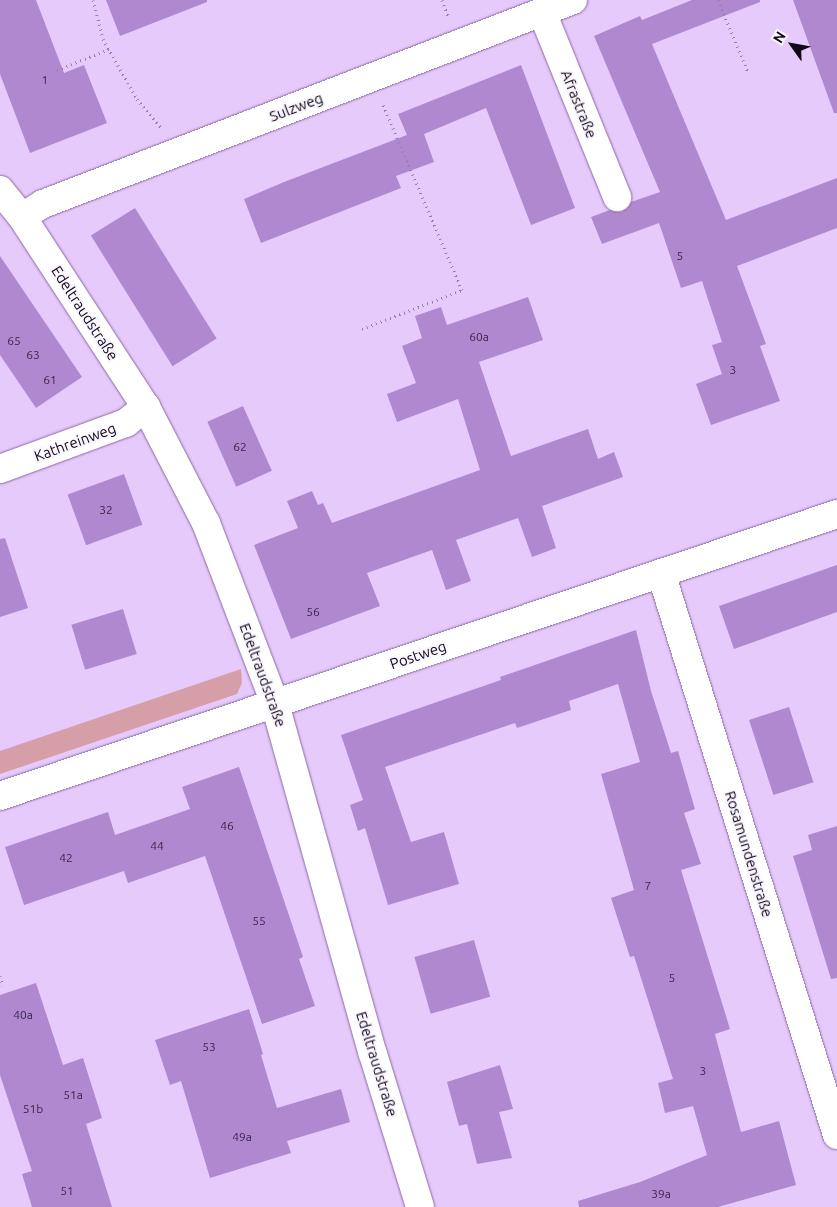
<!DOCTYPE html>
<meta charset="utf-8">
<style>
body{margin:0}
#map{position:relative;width:837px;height:1207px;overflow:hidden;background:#e6cafc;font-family:Ubuntu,sans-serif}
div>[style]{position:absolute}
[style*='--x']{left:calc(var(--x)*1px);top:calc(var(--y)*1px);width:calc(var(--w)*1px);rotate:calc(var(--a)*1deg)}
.green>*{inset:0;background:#d69fa7}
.building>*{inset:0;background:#b088cf;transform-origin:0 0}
.path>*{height:3px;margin-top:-1.5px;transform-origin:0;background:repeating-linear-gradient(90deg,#947fa5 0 1px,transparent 0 5px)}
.roads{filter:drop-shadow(0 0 1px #8a6aa2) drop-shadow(0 0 1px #8a6aa2)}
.minor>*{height:28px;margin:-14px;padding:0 14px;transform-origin:14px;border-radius:14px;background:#fff}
span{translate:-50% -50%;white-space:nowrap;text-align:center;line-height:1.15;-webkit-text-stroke:4px #faf6fd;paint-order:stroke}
.number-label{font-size:12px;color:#3a2749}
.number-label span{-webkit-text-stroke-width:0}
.street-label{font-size:15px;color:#13071c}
.north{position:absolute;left:767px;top:20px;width:50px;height:50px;-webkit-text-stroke:4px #faf6fd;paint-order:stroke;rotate:302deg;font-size:14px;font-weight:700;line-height:20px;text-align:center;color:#13071c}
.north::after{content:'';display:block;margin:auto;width:18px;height:22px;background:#13071c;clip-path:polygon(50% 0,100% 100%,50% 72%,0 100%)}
</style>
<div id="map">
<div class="green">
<i style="clip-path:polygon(241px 669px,242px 683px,237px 694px,0 774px,0 751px)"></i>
</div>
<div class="building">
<i style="clip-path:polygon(0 0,36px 0,64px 73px,84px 65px,107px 123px,30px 153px,0 74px)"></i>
<i style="clip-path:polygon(106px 0,207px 0,207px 2px,120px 36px)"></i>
<i style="clip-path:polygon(692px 0,760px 0,760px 2px,652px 44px,726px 220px,837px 178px,837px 228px,737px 266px,766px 344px,760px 346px,780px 401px,711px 425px,696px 384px,722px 374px,712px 345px,722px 342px,702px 281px,681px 288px,659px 223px,602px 244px,591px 217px,610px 210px,622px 212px,631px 202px,660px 192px,594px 36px,640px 16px,642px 20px)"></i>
<i style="clip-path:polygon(793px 0,837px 0,837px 113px,834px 113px)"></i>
<i style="clip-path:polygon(521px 65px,575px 208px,531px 225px,486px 108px,424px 134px,434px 162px,396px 176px,401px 188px,261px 243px,244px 199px,284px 182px,407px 135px,398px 114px)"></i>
<i style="left:135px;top:208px;width:154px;height:52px;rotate:58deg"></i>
<i style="clip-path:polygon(0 256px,82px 377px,36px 408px,0 355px)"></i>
<i style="clip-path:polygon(528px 297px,543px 340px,479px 362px,511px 456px,588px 429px,598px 459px,614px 452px,623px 477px,542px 506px,556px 548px,532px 557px,518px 518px,456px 540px,471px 581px,446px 590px,432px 550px,367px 573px,380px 606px,291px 639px,254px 545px,298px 528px,287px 501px,312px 491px,318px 505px,323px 503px,332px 523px,480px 470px,458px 399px,397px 422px,387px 394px,416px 383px,402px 346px,422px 338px,415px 316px,441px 307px,447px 325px)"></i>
<i style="left:243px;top:406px;width:71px;height:39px;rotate:66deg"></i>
<i style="left:124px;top:474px;width:54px;height:60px;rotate:70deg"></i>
<i style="clip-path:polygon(5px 538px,28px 608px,0 617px,0 539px)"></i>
<i style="clip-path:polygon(837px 565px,837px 612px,734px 649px,719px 606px)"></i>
<i style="left:123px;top:609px;width:47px;height:54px;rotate:73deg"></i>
<i style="clip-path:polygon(636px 630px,651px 691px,671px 753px,678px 751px,695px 809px,684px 813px,701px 864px,681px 870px,730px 1029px,715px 1034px,741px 1132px,779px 1121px,796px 1185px,718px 1207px,579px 1207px,578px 1201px,640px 1182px,707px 1155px,693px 1106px,665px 1113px,658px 1083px,673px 1079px,634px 956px,630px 957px,611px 898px,634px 890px,601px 774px,640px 762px,618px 684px,569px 701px,571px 710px,517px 728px,515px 723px,385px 767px,411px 842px,444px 832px,459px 884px,388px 905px,365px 828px,358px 831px,350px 805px,363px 800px,341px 735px,501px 680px,500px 677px)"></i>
<i style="left:789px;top:707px;width:79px;height:42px;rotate:72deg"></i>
<i style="clip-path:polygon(239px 767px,303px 957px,299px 959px,315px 1006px,262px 1024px,205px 856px,128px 883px,124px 871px,24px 905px,5px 847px,108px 812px,115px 835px,190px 809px,182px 787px)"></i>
<i style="clip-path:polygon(837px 826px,837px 978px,831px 979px,793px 856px,812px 850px,808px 835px)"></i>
<i style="left:474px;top:940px;width:59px;height:62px;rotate:74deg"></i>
<i style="clip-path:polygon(36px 983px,63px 1065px,83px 1058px,102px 1118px,86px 1124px,112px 1207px,32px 1207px,22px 1174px,32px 1171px,0 1075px,0 995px)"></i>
<i style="clip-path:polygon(249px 1009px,263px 1054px,261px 1055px,277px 1108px,341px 1089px,350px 1122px,287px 1141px,291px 1153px,210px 1178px,181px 1081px,170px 1085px,155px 1040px)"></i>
<i style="clip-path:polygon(500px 1065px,513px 1109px,499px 1112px,512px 1158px,477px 1164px,467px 1124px,459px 1126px,447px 1082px)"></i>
</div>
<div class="path">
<i style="--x:93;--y:0;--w:40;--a:75.6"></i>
<i style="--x:103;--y:39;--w:69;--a:60.5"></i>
<i style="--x:137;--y:99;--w:38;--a:50"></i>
<i style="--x:442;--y:0;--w:17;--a:69"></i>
<i style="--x:718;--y:0;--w:78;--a:67.4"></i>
<i style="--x:57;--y:70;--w:56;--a:-22"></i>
<i style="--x:362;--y:329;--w:107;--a:-21.3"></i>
<i style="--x:462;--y:290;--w:201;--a:-113.1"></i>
<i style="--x:0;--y:976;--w:10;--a:73"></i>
</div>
<div class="roads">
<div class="minor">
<i style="--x:542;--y:12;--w:200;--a:67.9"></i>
<i style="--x:0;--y:190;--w:35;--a:51"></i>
<i style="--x:22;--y:217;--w:227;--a:56.9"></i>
<i style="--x:146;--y:407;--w:131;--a:62.7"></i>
<i style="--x:206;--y:523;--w:194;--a:69.1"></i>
<i style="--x:275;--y:704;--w:363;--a:74.4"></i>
<i style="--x:373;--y:1054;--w:160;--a:72.9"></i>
<i style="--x:22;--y:217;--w:25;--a:-32"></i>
<i style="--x:43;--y:204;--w:568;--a:-21.05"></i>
<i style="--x:0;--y:469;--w:134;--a:-20.1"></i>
<i style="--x:126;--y:423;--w:26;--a:-39"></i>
<i style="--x:661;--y:573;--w:589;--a:72.61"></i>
<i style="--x:0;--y:796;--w:883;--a:-18.62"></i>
</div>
</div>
<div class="number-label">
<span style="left:45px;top:80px">1</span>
<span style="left:680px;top:256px">5</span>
<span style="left:479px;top:337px">60a</span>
<span style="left:14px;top:341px">65</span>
<span style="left:33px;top:355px">63</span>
<span style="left:733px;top:370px">3</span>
<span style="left:50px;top:380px">61</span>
<span style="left:240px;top:447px">62</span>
<span style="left:106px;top:510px">32</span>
<span style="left:313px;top:612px">56</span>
<span style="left:227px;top:826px">46</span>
<span style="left:157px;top:846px">44</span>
<span style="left:66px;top:858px">42</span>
<span style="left:648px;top:886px">7</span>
<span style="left:259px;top:921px">55</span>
<span style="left:672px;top:978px">5</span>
<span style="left:23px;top:1015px">40a</span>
<span style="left:209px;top:1047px">53</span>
<span style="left:703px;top:1071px">3</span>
<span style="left:73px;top:1095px">51a</span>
<span style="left:33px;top:1109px">51b</span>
<span style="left:242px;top:1137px">49a</span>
<span style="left:67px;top:1191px">51</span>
<span style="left:661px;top:1194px">39a</span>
</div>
<div class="street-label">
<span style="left:579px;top:104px;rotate:68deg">Afrastraße</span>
<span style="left:296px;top:107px;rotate:-21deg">Sulzweg</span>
<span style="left:85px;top:313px;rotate:57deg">Edeltraudstraße</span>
<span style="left:75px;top:442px;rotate:-20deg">Kathreinweg</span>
<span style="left:418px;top:655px;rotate:-19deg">Postweg</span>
<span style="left:263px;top:675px;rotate:70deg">Edeltraudstraße</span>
<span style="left:749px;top:854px;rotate:73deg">Rosamundenstraße</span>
<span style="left:377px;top:1064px;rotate:73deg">Edeltraudstraße</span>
</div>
<div class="north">N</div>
</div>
